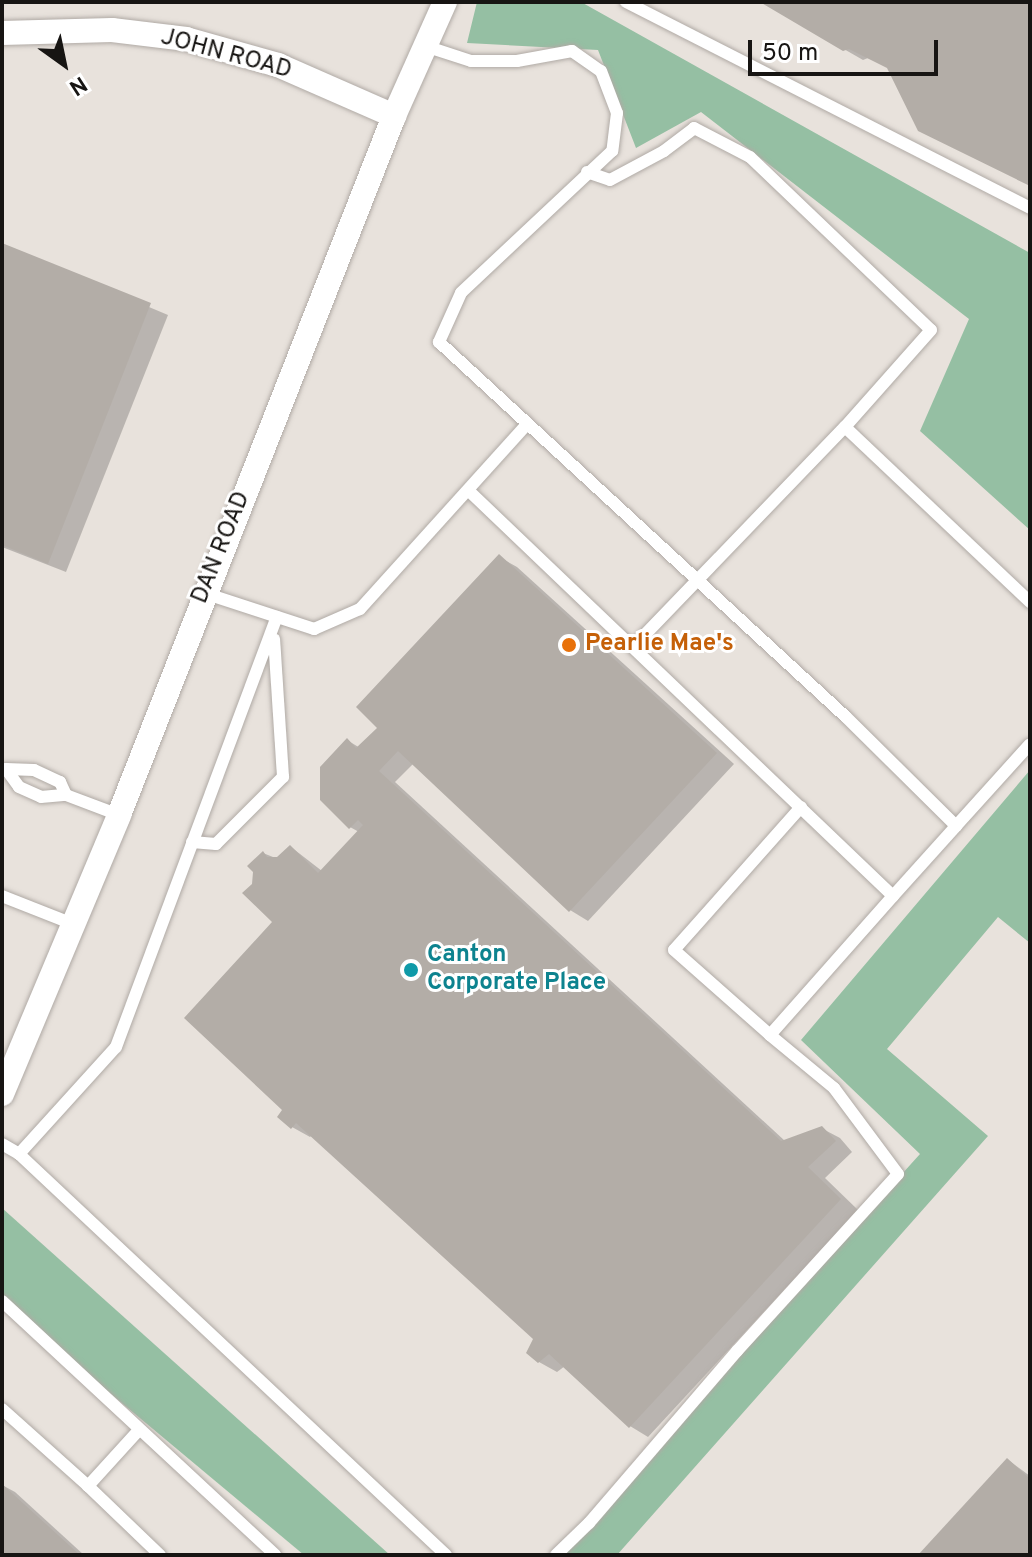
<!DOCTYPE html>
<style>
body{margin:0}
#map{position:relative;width:1032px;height:1557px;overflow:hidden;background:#e8e2dc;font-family:Overpass,sans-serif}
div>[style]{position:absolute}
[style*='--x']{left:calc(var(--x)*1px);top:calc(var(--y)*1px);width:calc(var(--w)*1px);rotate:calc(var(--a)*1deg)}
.forest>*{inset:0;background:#95bfa3}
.shadow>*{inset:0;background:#0003}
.building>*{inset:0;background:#b3ada7}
.roads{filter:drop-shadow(0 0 2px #b0aaa5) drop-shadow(0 0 2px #b0aaa5)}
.lane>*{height:12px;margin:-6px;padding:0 6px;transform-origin:6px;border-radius:6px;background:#fff}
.street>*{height:24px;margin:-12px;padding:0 12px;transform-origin:12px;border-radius:12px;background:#fff}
.dots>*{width:22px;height:22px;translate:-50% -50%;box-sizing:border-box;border:4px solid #fff;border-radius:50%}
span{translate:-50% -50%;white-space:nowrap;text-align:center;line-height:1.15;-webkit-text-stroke:6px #fff;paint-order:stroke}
.street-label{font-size:24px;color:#171513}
.food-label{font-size:24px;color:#c56008;font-weight:700}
.left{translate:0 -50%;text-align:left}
.culture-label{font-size:24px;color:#0d838f;font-weight:700}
.frame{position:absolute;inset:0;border:4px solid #171513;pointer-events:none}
.north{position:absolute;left:24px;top:24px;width:80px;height:80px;-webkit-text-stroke:6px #fff;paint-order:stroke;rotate:147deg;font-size:22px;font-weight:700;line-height:32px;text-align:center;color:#171513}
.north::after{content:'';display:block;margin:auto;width:28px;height:36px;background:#171513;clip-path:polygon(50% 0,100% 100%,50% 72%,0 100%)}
.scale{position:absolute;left:748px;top:40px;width:190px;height:36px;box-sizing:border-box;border:4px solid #171513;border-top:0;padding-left:10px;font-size:24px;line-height:28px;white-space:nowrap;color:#171513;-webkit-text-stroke:6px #fff;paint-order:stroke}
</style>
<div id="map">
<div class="forest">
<i style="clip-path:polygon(477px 2px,581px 2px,1030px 253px,1030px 530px,920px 431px,969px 319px,701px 112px,636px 148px,598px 50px,467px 43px)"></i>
<i style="clip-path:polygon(1030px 770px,1030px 943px,998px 917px,887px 1049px,988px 1136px,617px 1555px,558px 1555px,920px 1154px,801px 1040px)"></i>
<i style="clip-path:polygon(2px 1208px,390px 1555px,304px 1555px,2px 1303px)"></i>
</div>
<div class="shadow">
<i style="clip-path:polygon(762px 2px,1030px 2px,1030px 185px,889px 67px,868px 58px,863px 60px)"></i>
<i style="clip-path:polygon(2px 245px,168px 315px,66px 572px,2px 547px)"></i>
<i style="clip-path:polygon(499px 557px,517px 567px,734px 764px,588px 921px,570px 910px,414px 763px,395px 782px,785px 1141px,821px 1128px,840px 1138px,852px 1152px,825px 1178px,858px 1210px,648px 1437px,630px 1426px,565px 1366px,557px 1372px,539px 1362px,535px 1339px,312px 1135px,310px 1137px,292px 1127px,285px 1110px,274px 922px,254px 885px,263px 853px,278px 859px,291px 847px,322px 871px,359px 832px,350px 827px,347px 740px,360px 748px,380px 728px)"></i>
<i style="clip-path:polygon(1008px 1460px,1030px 1476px,1030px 1555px,920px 1555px)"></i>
<i style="clip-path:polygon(2px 1485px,15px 1492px,84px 1555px,2px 1555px)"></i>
</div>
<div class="building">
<i style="clip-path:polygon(760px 2px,1030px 2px,1030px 186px,918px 131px,887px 68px,849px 49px,843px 51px)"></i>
<i style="clip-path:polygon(2px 243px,151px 303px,48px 564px,2px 545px)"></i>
<i style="clip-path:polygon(499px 554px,717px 753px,569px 912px,398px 751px,379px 771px,781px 1141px,822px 1126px,836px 1141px,808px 1167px,841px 1199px,629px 1428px,549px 1354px,538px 1363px,526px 1353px,533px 1339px,296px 1123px,291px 1129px,277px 1117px,282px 1110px,184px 1018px,272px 922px,242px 893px,252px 884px,253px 872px,247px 866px,263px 851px,267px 857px,277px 857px,290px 845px,318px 873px,363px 825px,358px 820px,349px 829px,320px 800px,320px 767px,347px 738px,356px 748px,377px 728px,356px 707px)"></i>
<i style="clip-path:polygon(1007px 1458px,1030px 1479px,1030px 1555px,918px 1555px)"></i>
<i style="clip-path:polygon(2px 1484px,80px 1555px,2px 1555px)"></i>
</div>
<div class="roads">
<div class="lane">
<i style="--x:626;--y:2;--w:453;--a:27"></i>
<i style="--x:425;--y:46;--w:48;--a:18.1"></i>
<i style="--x:471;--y:61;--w:46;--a:0"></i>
<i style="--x:517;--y:61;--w:56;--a:-10.3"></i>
<i style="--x:572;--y:51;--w:35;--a:35"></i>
<i style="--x:601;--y:71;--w:45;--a:69.1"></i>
<i style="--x:617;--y:113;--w:38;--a:97"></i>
<i style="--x:612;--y:151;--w:207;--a:136.8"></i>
<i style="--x:461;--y:293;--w:54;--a:114.2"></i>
<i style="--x:439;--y:342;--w:553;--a:42.66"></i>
<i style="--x:846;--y:717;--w:155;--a:44.7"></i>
<i style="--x:956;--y:826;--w:110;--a:-47.9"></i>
<i style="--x:587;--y:172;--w:24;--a:19"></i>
<i style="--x:610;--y:180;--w:61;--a:-28.2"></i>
<i style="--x:664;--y:151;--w:38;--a:-37"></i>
<i style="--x:694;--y:128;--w:63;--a:27.4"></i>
<i style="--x:750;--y:157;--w:250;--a:43.7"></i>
<i style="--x:931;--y:330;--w:130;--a:131.6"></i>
<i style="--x:845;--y:427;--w:255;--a:43.4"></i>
<i style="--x:469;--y:491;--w:586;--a:43.69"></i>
<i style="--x:893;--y:896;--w:94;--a:-48"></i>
<i style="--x:204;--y:593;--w:116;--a:18.1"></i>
<i style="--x:314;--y:629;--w:50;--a:-23.5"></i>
<i style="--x:360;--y:609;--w:248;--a:-47.9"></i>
<i style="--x:633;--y:647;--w:306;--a:-46.1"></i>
<i style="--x:6;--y:769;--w:22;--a:54"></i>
<i style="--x:19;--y:787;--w:24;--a:24"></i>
<i style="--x:41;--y:797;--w:25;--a:-5"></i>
<i style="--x:66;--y:795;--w:57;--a:20.7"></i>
<i style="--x:6;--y:769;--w:28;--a:2"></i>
<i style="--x:34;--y:770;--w:29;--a:25"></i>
<i style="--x:60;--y:782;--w:14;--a:65"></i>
<i style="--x:801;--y:807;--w:191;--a:131.6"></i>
<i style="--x:674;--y:950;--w:128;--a:41.5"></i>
<i style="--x:770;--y:1035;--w:186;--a:-48.5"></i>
<i style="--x:192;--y:842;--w:24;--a:5"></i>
<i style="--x:216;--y:844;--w:95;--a:-45"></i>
<i style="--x:283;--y:777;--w:138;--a:-93.7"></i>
<i style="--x:2;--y:896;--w:76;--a:21.5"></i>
<i style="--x:2;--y:1144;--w:20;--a:30"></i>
<i style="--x:19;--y:1154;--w:144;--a:-47.8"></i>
<i style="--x:116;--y:1047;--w:459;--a:-69.5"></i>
<i style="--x:19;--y:1154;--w:586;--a:43.2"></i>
<i style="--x:2;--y:1301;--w:373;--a:42.9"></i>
<i style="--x:2;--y:1409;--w:115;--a:41.8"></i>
<i style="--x:88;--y:1486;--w:76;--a:-47.7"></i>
<i style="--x:88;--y:1486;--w:100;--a:43.8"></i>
<i style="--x:556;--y:1555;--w:46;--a:-44.1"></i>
<i style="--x:589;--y:1523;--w:227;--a:-49.3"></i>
<i style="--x:737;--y:1351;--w:239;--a:-47.7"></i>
<i style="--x:898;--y:1174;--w:107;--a:-126.7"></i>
<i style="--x:834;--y:1088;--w:83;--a:-140.4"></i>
</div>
<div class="street">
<i style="--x:2;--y:33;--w:110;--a:-1.6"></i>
<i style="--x:112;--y:30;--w:75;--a:6.9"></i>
<i style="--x:186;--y:39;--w:96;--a:15.8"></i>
<i style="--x:278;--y:65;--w:127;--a:23.7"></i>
<i style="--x:2;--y:1094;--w:303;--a:-67.2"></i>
<i style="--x:119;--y:815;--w:751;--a:-68.52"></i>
<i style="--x:394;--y:116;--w:125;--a:-65.9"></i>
</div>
</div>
<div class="dots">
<i style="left:569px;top:645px;background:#e8710a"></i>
<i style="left:411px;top:970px;background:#0f9aa8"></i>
</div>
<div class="street-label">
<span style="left:226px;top:55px;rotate:15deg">JOHN ROAD</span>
<span style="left:222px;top:548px;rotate:-68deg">DAN ROAD</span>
</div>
<div class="food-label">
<span class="left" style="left:585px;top:645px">Pearlie Mae's</span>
</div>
<div class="culture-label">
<span class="left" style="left:427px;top:970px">Canton<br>Corporate Place</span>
</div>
<div class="frame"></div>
<div class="north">N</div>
<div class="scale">50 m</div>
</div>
